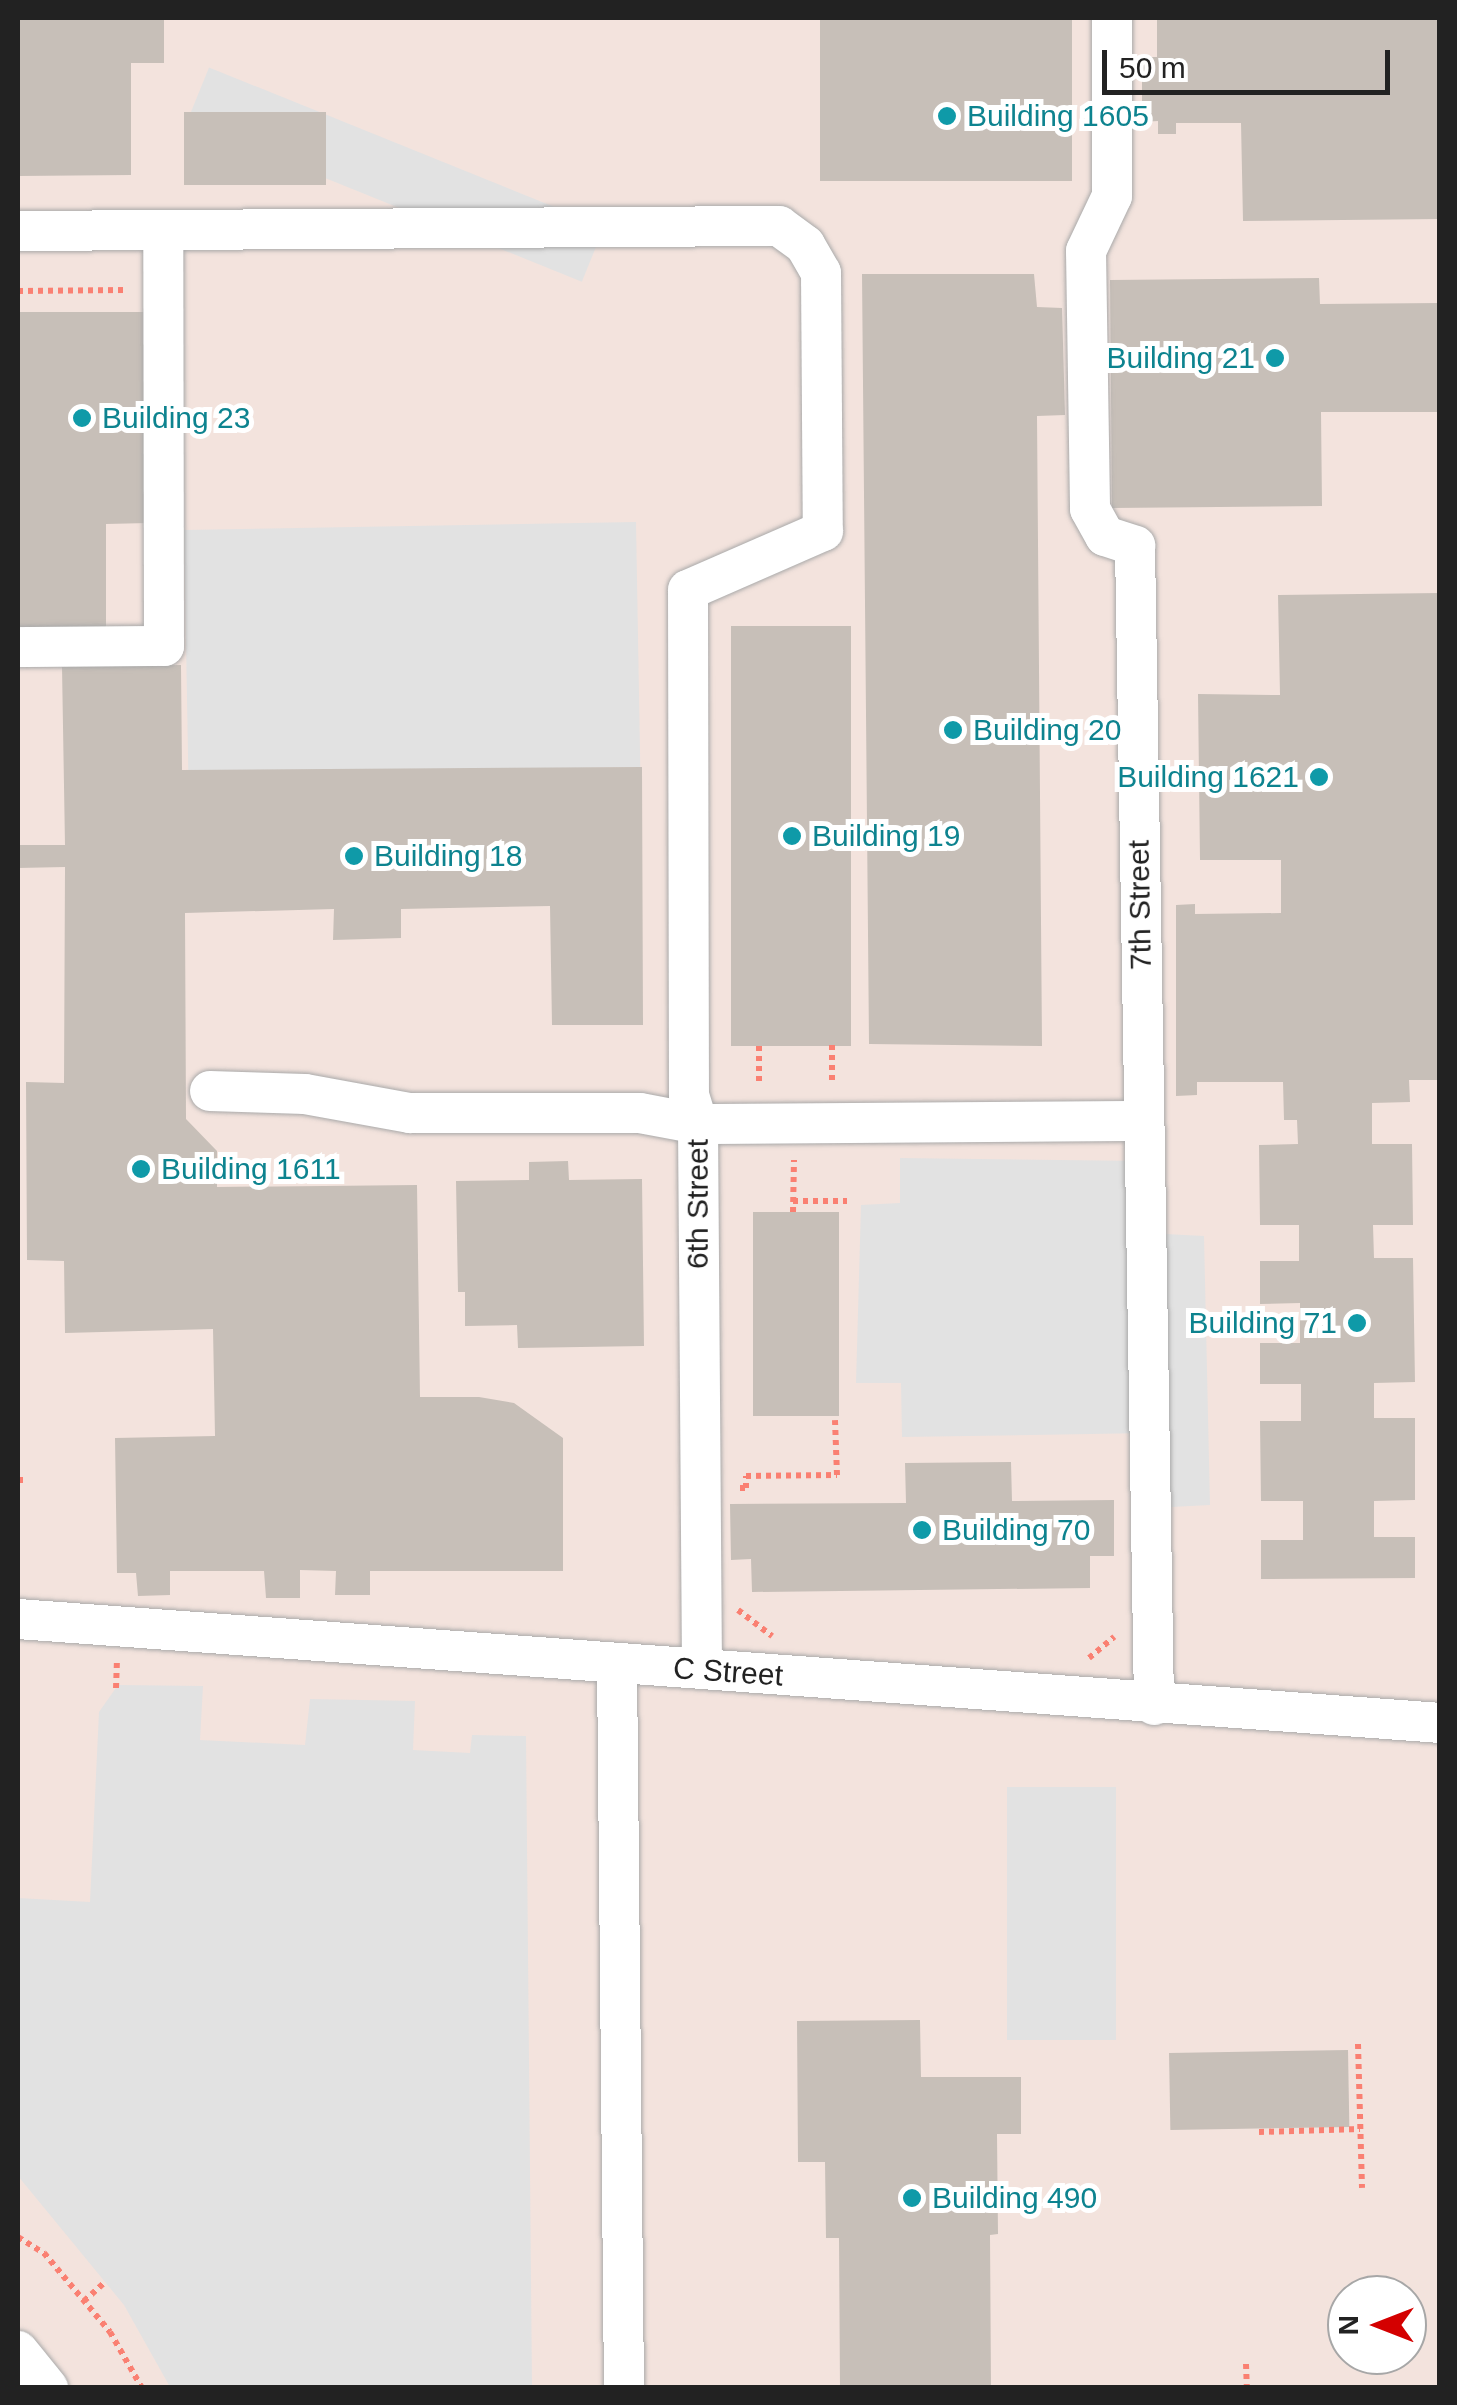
<!DOCTYPE html>
<style>
body{margin:0}
#map{position:relative;width:1457px;height:2405px;overflow:hidden;background:#f2efe9;font-family:Arial,sans-serif}
div>[style]{position:absolute}
[style*='--x']{left:calc(var(--x)*1px);top:calc(var(--y)*1px);width:calc(var(--w)*1px);rotate:calc(var(--a)*1deg)}
.military>*{inset:0;background:#f3e3dd}
.parking>*{inset:0;background:#e2e2e2;transform-origin:0 0}
.building>*{inset:0;background:#c7bfb8;transform-origin:0 0}
.path>*{height:6px;margin-top:-3px;transform-origin:0;background:repeating-linear-gradient(90deg,#fa8072 0 5px,transparent 0 10px)}
.roads{filter:drop-shadow(0 0 2px #a9a9a9) drop-shadow(0 0 2px #a9a9a9)}
.minor>*{height:40px;margin:-20px;padding:0 20px;transform-origin:20px;border-radius:20px;background:#fff}
.dots>*{width:28px;height:28px;translate:-50% -50%;box-sizing:border-box;border:5px solid #fff;border-radius:50%}
span{translate:-50% -50%;white-space:nowrap;text-align:center;line-height:1.15;-webkit-text-stroke:10px #fff;paint-order:stroke}
.culture-label{font-size:30px;color:#0d838f}
.left{translate:0 -50%;text-align:left}
.right{translate:-100% -50%;text-align:right}
.street-label{font-size:30px;color:#222}
.frame{position:absolute;inset:0;border:20px solid #222;pointer-events:none}
.north{position:absolute;left:1327px;top:2275px;width:100px;height:100px;box-sizing:border-box;background:#fff;border:2px solid #a7a7a7;border-radius:50%;rotate:270deg;font-size:28px;font-weight:700;line-height:40px;text-align:center;color:#222}
.north::after{content:'';display:block;margin:auto;width:35px;height:45px;background:#d40000;clip-path:polygon(50% 0,100% 100%,50% 72%,0 100%)}
.scale{position:absolute;left:1102px;top:50px;width:288px;height:45px;box-sizing:border-box;border:5px solid #222;border-top:0;padding-left:12px;font-size:30px;line-height:35px;white-space:nowrap;color:#222;-webkit-text-stroke:8px #fff;paint-order:stroke}
</style>
<div id="map">
<div class="military">
<i style="clip-path:polygon(evenodd,18px 18px,1439px 18px,1439px 2387px,18px 2387px,18px 18px,1347px 2295px,1407px 2295px,1407px 2355px,1347px 2355px,1347px 2295px)"></i>
</div>
<div class="parking">
<i style="left:604px;top:227px;width:59px;height:426px;rotate:112deg"></i>
<i style="left:636px;top:522px;width:245px;height:452px;rotate:89deg"></i>
<i style="clip-path:polygon(900px 1158px,1144px 1161px,1146px 1233px,1204px 1236px,1210px 1505px,1152px 1508px,1150px 1433px,902px 1437px,901px 1383px,856px 1383px,861px 1205px,900px 1203px)"></i>
<i style="clip-path:polygon(118px 1685px,203px 1686px,200px 1740px,305px 1745px,310px 1699px,415px 1701px,413px 1750px,470px 1753px,472px 1735px,526px 1736px,532px 2387px,170px 2387px,124px 2305px,18px 2176px,18px 1898px,90px 1902px,99px 1712px)"></i>
<i style="left:1007px;top:1787px;width:109px;height:253px"></i>
</div>
<div class="building">
<i style="clip-path:polygon(18px 18px,164px 18px,164px 63px,131px 63px,131px 175px,18px 176px)"></i>
<i style="left:820px;top:18px;width:252px;height:163px"></i>
<i style="clip-path:polygon(1157px 18px,1440px 18px,1440px 219px,1243px 221px,1241px 123px,1176px 123px,1176px 134px,1158px 134px,1158px 121px,1142px 122px,1142px 57px,1157px 57px)"></i>
<i style="left:326px;top:112px;width:73px;height:142px;rotate:90deg"></i>
<i style="clip-path:polygon(862px 274px,1034px 274px,1037px 307px,1062px 308px,1065px 415px,1037px 416px,1042px 1046px,869px 1044px)"></i>
<i style="clip-path:polygon(1319px 278px,1320px 304px,1440px 303px,1440px 412px,1321px 412px,1322px 506px,1112px 508px,1110px 280px)"></i>
<i style="clip-path:polygon(18px 312px,144px 312px,148px 523px,106px 524px,106px 628px,18px 630px)"></i>
<i style="clip-path:polygon(1440px 593px,1440px 1080px,1409px 1080px,1410px 1102px,1372px 1103px,1372px 1144px,1412px 1144px,1413px 1225px,1373px 1225px,1374px 1258px,1413px 1258px,1415px 1382px,1374px 1383px,1374px 1418px,1415px 1418px,1415px 1500px,1374px 1501px,1374px 1537px,1415px 1537px,1415px 1578px,1261px 1579px,1261px 1540px,1303px 1540px,1303px 1501px,1261px 1501px,1260px 1421px,1301px 1421px,1301px 1384px,1260px 1384px,1260px 1343px,1300px 1343px,1300px 1303px,1260px 1304px,1260px 1261px,1299px 1261px,1299px 1225px,1260px 1225px,1259px 1145px,1298px 1144px,1297px 1120px,1284px 1120px,1283px 1082px,1197px 1082px,1197px 1095px,1176px 1096px,1176px 905px,1195px 904px,1195px 914px,1281px 913px,1281px 860px,1200px 860px,1198px 694px,1280px 695px,1278px 595px)"></i>
<i style="left:731px;top:626px;width:120px;height:420px"></i>
<i style="clip-path:polygon(181px 665px,182px 770px,642px 767px,643px 1025px,552px 1025px,550px 906px,401px 909px,401px 938px,333px 940px,334px 909px,185px 913px,186px 1119px,217px 1151px,217px 1187px,417px 1185px,420px 1397px,479px 1397px,514px 1403px,563px 1438px,563px 1571px,370px 1571px,370px 1595px,335px 1595px,336px 1571px,300px 1570px,300px 1598px,266px 1598px,264px 1571px,170px 1571px,170px 1595px,138px 1596px,136px 1573px,117px 1573px,115px 1438px,215px 1436px,213px 1329px,65px 1333px,64px 1261px,27px 1260px,26px 1082px,64px 1083px,65px 867px,18px 868px,18px 845px,65px 845px,62px 667px)"></i>
<i style="clip-path:polygon(568px 1161px,569px 1180px,642px 1179px,644px 1346px,518px 1348px,517px 1325px,465px 1326px,465px 1292px,458px 1292px,456px 1181px,529px 1180px,529px 1162px)"></i>
<i style="left:753px;top:1212px;width:86px;height:204px"></i>
<i style="clip-path:polygon(1011px 1462px,1012px 1501px,1114px 1500px,1114px 1556px,1090px 1556px,1090px 1588px,752px 1592px,751px 1559px,731px 1560px,730px 1504px,906px 1503px,905px 1463px)"></i>
<i style="clip-path:polygon(920px 2020px,921px 2077px,1021px 2077px,1021px 2134px,997px 2134px,998px 2234px,990px 2235px,991px 2388px,840px 2388px,839px 2238px,826px 2238px,825px 2162px,798px 2162px,797px 2021px)"></i>
<i style="left:1348px;top:2050px;width:77px;height:179px;rotate:89deg"></i>
</div>
<div class="path">
<i style="--x:18;--y:291;--w:107;--a:-0.5"></i>
<i style="--x:832;--y:1045;--w:37;--a:90"></i>
<i style="--x:759;--y:1046;--w:36;--a:90"></i>
<i style="--x:793;--y:1201;--w:54;--a:0"></i>
<i style="--x:793;--y:1212;--w:52;--a:-88.9"></i>
<i style="--x:18;--y:1480;--w:9;--a:0"></i>
<i style="--x:740;--y:1488;--w:6;--a:0"></i>
<i style="--x:746;--y:1488;--w:12;--a:-90"></i>
<i style="--x:746;--y:1476;--w:91;--a:-0.6"></i>
<i style="--x:837;--y:1475;--w:55;--a:-92.1"></i>
<i style="--x:738;--y:1610;--w:43;--a:37.4"></i>
<i style="--x:1089;--y:1658;--w:33;--a:-40"></i>
<i style="--x:116;--y:1688;--w:25;--a:-88"></i>
<i style="--x:1358;--y:2044;--w:144;--a:88.4"></i>
<i style="--x:1259;--y:2132;--w:101;--a:-1.7"></i>
<i style="--x:18;--y:2237;--w:31;--a:32"></i>
<i style="--x:44;--y:2253;--w:103;--a:50.1"></i>
<i style="--x:110;--y:2332;--w:64;--a:60.3"></i>
<i style="--x:84;--y:2301;--w:28;--a:-42"></i>
<i style="--x:1246;--y:2364;--w:24;--a:88"></i>
</div>
<div class="roads">
<div class="minor">
<i style="--x:1112;--y:18;--w:178;--a:90"></i>
<i style="--x:1112;--y:196;--w:61;--a:115.3"></i>
<i style="--x:1086;--y:251;--w:258;--a:89.1"></i>
<i style="--x:1090;--y:509;--w:31;--a:61"></i>
<i style="--x:1105;--y:536;--w:32;--a:18"></i>
<i style="--x:1135;--y:546;--w:1159;--a:89.06"></i>
<i style="--x:18;--y:231;--w:761;--a:-0.38"></i>
<i style="--x:779;--y:226;--w:32;--a:36"></i>
<i style="--x:805;--y:245;--w:32;--a:60"></i>
<i style="--x:821;--y:273;--w:258;--a:89.6"></i>
<i style="--x:823;--y:531;--w:147;--a:156.4"></i>
<i style="--x:688;--y:590;--w:505;--a:89.89"></i>
<i style="--x:689;--y:1095;--w:30;--a:73"></i>
<i style="--x:698;--y:1124;--w:545;--a:89.58"></i>
<i style="--x:18;--y:647;--w:146;--a:-0.4"></i>
<i style="--x:164;--y:646;--w:416;--a:-90.1"></i>
<i style="--x:210;--y:1091;--w:95;--a:1.8"></i>
<i style="--x:305;--y:1094;--w:107;--a:10.3"></i>
<i style="--x:410;--y:1113;--w:230;--a:0"></i>
<i style="--x:640;--y:1113;--w:59;--a:10.7"></i>
<i style="--x:698;--y:1124;--w:445;--a:-0.4"></i>
<i style="--x:18;--y:1619;--w:1426;--a:4.18"></i>
<i style="--x:617;--y:1663;--w:725;--a:89.45"></i>
<i style="--x:18;--y:2351;--w:48;--a:51"></i>
</div>
</div>
<div class="dots">
<i style="left:947px;top:116px;background:#0f9aa8"></i>
<i style="left:1275px;top:358px;background:#0f9aa8"></i>
<i style="left:82px;top:418px;background:#0f9aa8"></i>
<i style="left:953px;top:730px;background:#0f9aa8"></i>
<i style="left:1319px;top:777px;background:#0f9aa8"></i>
<i style="left:792px;top:836px;background:#0f9aa8"></i>
<i style="left:354px;top:856px;background:#0f9aa8"></i>
<i style="left:141px;top:1169px;background:#0f9aa8"></i>
<i style="left:1357px;top:1323px;background:#0f9aa8"></i>
<i style="left:922px;top:1530px;background:#0f9aa8"></i>
<i style="left:912px;top:2198px;background:#0f9aa8"></i>
</div>
<div class="culture-label">
<span class="left" style="left:967px;top:116px">Building 1605</span>
<span class="right" style="left:1255px;top:358px">Building 21</span>
<span class="left" style="left:102px;top:418px">Building 23</span>
<span class="left" style="left:973px;top:730px">Building 20</span>
<span class="right" style="left:1299px;top:777px">Building 1621</span>
<span class="left" style="left:812px;top:836px">Building 19</span>
<span class="left" style="left:374px;top:856px">Building 18</span>
<span class="left" style="left:161px;top:1169px">Building 1611</span>
<span class="right" style="left:1337px;top:1323px">Building 71</span>
<span class="left" style="left:942px;top:1530px">Building 70</span>
<span class="left" style="left:932px;top:2198px">Building 490</span>
</div>
<div class="street-label">
<span style="left:1140px;top:905px;rotate:-91deg">7th Street</span>
<span style="left:698px;top:1204px;rotate:-90deg">6th Street</span>
<span style="left:728px;top:1672px;rotate:4deg">C Street</span>
</div>
<div class="frame"></div>
<div class="north">N</div>
<div class="scale">50 m</div>
</div>
